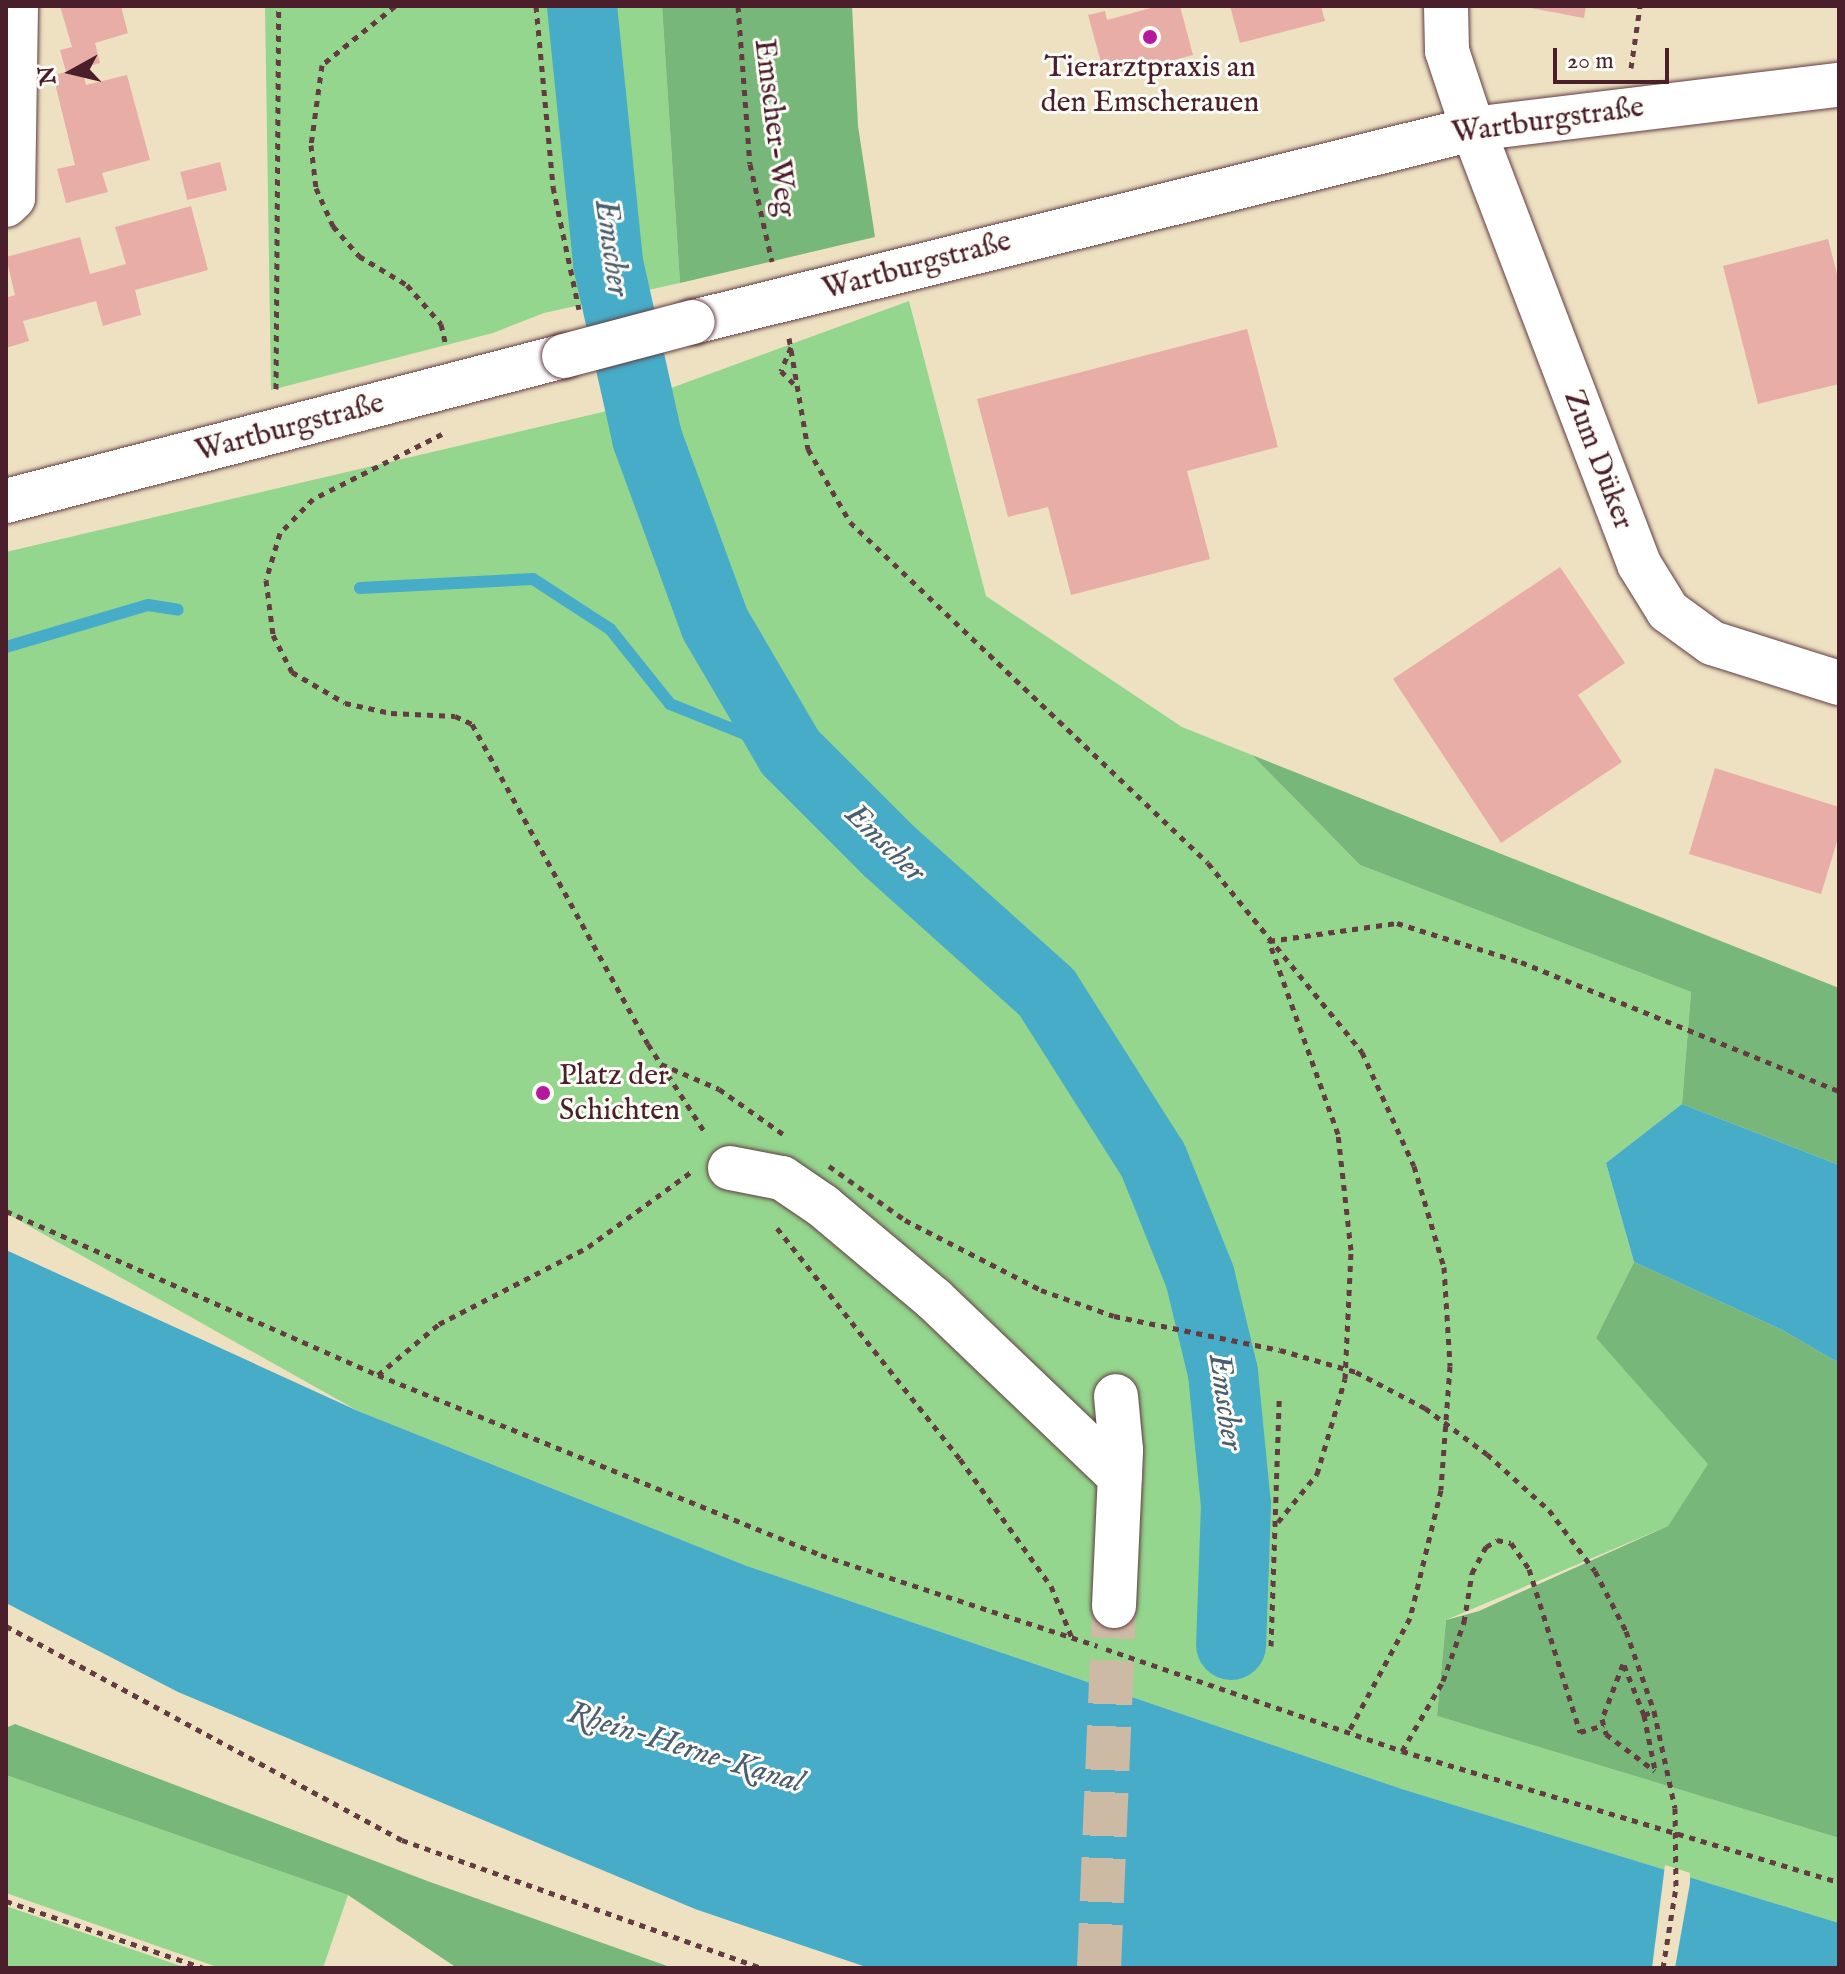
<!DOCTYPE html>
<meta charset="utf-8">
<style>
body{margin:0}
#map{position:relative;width:1845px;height:1974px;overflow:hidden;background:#eee1c2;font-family:"IM FELL English",serif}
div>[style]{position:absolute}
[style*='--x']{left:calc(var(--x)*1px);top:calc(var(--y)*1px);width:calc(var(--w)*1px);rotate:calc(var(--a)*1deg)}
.green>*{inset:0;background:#94d68e}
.forest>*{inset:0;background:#77b779}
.water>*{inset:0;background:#47acc7}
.pier>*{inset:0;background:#eee1c2}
.stream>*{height:12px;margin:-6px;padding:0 6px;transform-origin:6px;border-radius:6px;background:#47acc7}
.river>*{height:70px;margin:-35px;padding:0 35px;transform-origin:35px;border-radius:35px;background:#47acc7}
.building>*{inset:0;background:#e8ada7;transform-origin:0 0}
.minor-tunnel>*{height:44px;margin-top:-22px;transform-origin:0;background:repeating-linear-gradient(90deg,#cdbaa4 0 44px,transparent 0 66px)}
.path>*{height:5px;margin-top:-2.5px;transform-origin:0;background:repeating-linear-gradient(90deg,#633c42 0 6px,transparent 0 12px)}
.roads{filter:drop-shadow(0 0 2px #633c42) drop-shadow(0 0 2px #633c42)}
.minor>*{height:44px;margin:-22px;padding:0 22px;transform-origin:22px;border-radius:22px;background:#fff}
.major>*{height:44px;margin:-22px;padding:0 22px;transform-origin:22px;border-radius:22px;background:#fff}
.path-bridge>*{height:5px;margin-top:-2.5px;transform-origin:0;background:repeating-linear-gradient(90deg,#633c42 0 6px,transparent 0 12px)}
.bridges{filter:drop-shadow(0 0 2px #633c42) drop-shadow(0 0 2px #633c42)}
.major-bridge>*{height:44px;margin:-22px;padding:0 22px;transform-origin:22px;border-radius:22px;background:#fff}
.dots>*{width:22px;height:22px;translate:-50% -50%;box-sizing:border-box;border:4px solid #fdfcf7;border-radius:50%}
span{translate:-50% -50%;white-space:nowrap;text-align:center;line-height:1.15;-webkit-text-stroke:6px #fdfcf7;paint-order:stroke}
.poi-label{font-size:30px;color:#4a1f2b}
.left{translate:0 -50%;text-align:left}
.street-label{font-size:30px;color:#4a1f2b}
.water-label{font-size:32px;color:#495e71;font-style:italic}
.frame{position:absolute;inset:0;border:8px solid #4a1f2b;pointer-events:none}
.north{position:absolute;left:32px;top:32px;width:80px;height:80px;-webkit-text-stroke:6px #fdfcf7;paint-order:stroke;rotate:262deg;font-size:22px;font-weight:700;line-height:32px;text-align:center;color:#4a1f2b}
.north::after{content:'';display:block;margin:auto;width:28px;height:36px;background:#4a1f2b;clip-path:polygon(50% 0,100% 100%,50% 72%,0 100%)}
.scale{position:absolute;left:1553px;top:48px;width:116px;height:36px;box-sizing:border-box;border:4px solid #4a1f2b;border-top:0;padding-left:10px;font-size:24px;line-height:28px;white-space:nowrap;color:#4a1f2b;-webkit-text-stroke:6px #fdfcf7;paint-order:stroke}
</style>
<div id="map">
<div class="green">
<i style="clip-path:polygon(265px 6px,662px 6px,680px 283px,544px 313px,493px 333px,271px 390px)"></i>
<i style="clip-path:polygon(909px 301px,986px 596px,1182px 727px,1252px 755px,1360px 865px,1691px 992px,1682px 1104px,1606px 1163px,1634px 1262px,1596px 1338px,1709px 1463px,1668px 1526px,1446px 1620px,1437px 1716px,1839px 1838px,1839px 1923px,1402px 1789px,747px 1566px,358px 1411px,6px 1213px,6px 552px,611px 410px)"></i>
<i style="clip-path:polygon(6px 1775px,348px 1895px,323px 1968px,220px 1968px,6px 1893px)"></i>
<i style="clip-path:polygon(6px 1906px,134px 1950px,187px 1968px,6px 1968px)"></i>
</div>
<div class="forest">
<i style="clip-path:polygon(662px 6px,852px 6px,858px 126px,875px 237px,680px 283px)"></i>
<i style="clip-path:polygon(1252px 755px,1839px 988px,1839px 1165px,1682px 1104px,1691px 992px,1360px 865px)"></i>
<i style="clip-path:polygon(1634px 1262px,1782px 1330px,1839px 1363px,1839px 1838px,1437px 1716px,1446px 1620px,1479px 1611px,1668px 1526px,1708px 1464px,1596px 1338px)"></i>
<i style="clip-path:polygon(15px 1724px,430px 1882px,673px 1968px,457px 1968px,348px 1895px,6px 1775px,6px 1728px)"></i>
</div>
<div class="water">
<i style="clip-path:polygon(1682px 1104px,1839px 1165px,1839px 1363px,1782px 1330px,1634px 1262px,1606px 1163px)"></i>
<i style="clip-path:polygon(6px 1250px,358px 1411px,747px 1566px,1402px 1789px,1839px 1923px,1839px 1968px,869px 1968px,695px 1909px,178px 1692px,6px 1603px)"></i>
</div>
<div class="pier">
<i style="clip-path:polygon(1665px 1865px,1690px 1873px,1690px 1883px,1675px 1968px,1652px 1968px)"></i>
</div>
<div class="stream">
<i style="--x:360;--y:588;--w:173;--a:-3"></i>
<i style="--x:533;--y:579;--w:92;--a:33"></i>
<i style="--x:610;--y:629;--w:96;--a:51.3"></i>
<i style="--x:670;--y:704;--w:129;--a:21.8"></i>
<i style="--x:6;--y:647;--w:148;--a:-16.5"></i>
<i style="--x:148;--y:605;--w:30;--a:9"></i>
</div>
<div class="river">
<i style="--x:582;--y:6;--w:258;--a:84.2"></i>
<i style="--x:608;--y:263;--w:179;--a:77.4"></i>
<i style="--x:647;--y:438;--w:198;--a:69.9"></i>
<i style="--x:715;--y:624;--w:148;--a:59.6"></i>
<i style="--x:790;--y:752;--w:140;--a:45"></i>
<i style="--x:889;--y:851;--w:212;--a:41.9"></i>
<i style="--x:1047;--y:993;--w:198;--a:57.6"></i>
<i style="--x:1153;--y:1160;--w:126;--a:68.1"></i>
<i style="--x:1200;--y:1277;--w:99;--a:76.5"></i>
<i style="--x:1223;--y:1373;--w:133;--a:84.4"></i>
<i style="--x:1236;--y:1505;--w:140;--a:92"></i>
</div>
<div class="building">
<i style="clip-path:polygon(60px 6px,121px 6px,128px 33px,95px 43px,100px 63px,82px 68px,86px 85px,127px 75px,150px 160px,102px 173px,108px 192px,66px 203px,57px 169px,75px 165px,53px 75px,66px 72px,60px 50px,72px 47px)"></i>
<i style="clip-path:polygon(1158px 6px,1180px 6px,1193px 55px,1122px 74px,1119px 62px,1102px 66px,1088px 15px,1105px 11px,1107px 20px)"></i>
<i style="clip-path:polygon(1230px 6px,1321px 6px,1325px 21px,1240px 43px)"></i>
<i style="clip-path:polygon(1520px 6px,1586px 6px,1584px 18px)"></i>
<i style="left:220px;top:162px;width:29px;height:41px;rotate:76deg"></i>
<i style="clip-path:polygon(191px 206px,208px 270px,135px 290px,141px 315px,123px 320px,103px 326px,96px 301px,23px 321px,29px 341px,6px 348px,6px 298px,15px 295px,6px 257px,80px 237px,90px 274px,126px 264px,115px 227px)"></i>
<i style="clip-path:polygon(1828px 239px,1839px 282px,1839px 384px,1758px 404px,1723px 266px)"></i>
<i style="clip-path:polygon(1247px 329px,1278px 447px,1187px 471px,1210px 559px,1071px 595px,1048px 507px,1008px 517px,977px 399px)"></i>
<i style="clip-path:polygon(1560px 567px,1625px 663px,1578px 695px,1622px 762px,1501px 843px,1393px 679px)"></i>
<i style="clip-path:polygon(1715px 768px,1839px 807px,1839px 835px,1821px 894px,1689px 854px)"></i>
</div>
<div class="minor-tunnel">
<i style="--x:1099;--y:1968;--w:362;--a:-87.6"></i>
</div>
<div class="path">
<i style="--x:395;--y:6;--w:94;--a:141.1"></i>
<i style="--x:322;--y:65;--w:81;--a:97.8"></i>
<i style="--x:311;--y:145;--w:43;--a:83.4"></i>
<i style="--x:316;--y:188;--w:42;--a:65.9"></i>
<i style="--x:333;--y:226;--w:40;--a:49"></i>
<i style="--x:359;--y:256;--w:56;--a:31.1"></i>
<i style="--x:407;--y:285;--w:52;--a:48.9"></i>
<i style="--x:441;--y:324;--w:23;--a:77"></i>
<i style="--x:536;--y:6;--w:182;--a:84.6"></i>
<i style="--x:553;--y:187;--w:125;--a:78"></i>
<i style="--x:738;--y:6;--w:158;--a:85.7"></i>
<i style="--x:750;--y:164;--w:100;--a:77.3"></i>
<i style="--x:1631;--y:68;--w:63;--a:-81.7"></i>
<i style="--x:789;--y:338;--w:113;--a:80.3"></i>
<i style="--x:808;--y:449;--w:84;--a:60.1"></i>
<i style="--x:850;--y:522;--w:494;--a:43.6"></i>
<i style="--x:1208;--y:863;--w:244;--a:50.8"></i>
<i style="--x:1362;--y:1052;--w:125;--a:65.5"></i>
<i style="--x:1414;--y:1166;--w:105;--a:73.5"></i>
<i style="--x:1444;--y:1267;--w:99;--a:86.5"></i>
<i style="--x:1450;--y:1366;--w:124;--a:94.2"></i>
<i style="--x:1441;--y:1490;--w:132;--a:103.6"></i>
<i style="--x:1410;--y:1618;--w:126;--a:118.4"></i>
<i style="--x:791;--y:347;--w:26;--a:113"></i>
<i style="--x:781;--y:371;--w:23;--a:45"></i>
<i style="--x:276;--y:389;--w:383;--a:-89.6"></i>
<i style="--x:442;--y:434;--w:144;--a:153.3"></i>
<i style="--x:313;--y:499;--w:47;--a:134.1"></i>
<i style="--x:280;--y:533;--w:49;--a:106.6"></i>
<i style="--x:266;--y:580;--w:55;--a:82.7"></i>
<i style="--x:273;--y:635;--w:42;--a:62.8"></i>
<i style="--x:292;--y:672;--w:61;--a:30.3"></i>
<i style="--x:345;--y:703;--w:47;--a:12.3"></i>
<i style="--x:391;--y:713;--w:64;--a:2.7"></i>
<i style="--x:455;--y:716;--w:19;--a:25"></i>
<i style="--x:472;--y:724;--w:365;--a:61.2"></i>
<i style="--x:648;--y:1044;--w:107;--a:57.2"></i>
<i style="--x:661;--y:1064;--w:63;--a:23.3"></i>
<i style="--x:719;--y:1089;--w:78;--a:35.1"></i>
<i style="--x:6;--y:1211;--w:407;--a:23.8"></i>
<i style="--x:378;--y:1375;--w:478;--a:22.1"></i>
<i style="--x:821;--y:1555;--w:291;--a:18.2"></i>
<i style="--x:777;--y:1228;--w:295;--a:51.6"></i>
<i style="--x:960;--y:1459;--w:156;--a:54.4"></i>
<i style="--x:1051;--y:1586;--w:56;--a:68"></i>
<i style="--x:378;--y:1375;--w:80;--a:-39.9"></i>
<i style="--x:439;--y:1324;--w:168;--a:-27.3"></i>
<i style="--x:588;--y:1247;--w:127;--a:-36.1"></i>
<i style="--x:1278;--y:1522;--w:62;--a:-50.9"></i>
<i style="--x:1317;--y:1474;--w:99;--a:-73.6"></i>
<i style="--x:1345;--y:1379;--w:129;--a:-87.3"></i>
<i style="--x:1351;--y:1250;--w:117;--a:-96.4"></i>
<i style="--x:1338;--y:1134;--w:205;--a:-109.7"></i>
<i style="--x:1269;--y:941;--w:129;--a:-8"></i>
<i style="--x:1397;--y:923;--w:130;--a:17.5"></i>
<i style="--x:1521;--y:962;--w:343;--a:22.1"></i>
<i style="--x:6;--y:1626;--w:450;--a:28.4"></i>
<i style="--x:402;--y:1840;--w:382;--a:19.6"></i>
<i style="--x:1271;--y:1646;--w:247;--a:-88.1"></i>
<i style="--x:1106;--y:1649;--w:313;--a:19"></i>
<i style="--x:1402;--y:1751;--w:456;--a:16.7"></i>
<i style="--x:1623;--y:1664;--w:59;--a:110.9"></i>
<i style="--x:1602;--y:1719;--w:16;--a:75"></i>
<i style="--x:1606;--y:1734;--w:61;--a:37.1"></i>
<i style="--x:1624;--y:1665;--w:54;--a:68.2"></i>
<i style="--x:1644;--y:1715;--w:56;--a:78.7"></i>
<i style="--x:1644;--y:1715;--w:11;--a:-22"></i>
<i style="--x:1402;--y:1751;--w:81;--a:-59.6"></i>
<i style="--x:1443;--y:1681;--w:63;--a:-70.4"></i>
<i style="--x:1464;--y:1622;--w:50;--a:-80.7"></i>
<i style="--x:1472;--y:1573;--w:30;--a:-62"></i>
<i style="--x:1486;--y:1547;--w:13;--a:-32"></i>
<i style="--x:1497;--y:1540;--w:14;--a:12"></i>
<i style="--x:1511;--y:1543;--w:32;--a:55"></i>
<i style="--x:1529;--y:1569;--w:171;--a:72.6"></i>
<i style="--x:1580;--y:1732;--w:25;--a:-16"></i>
<i style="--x:6;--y:1901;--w:209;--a:18.7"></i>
<i style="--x:1663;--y:1968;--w:82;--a:-80.9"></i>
</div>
<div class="roads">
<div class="minor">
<i style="--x:1446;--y:6;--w:45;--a:88.7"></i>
<i style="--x:1447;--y:51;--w:82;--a:71.6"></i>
<i style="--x:1473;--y:129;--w:466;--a:69.1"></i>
<i style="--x:1639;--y:564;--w:55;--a:58.3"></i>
<i style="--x:1668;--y:611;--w:54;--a:36"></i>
<i style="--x:1712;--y:643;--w:133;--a:17.5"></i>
<i style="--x:6;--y:205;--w:10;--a:-45"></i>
<i style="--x:13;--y:198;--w:192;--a:-89.1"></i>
<i style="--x:730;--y:1168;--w:53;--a:10.9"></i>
<i style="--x:782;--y:1178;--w:50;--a:34.3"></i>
<i style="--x:823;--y:1206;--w:145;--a:40"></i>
<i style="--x:934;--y:1299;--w:257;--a:43.7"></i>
<i style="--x:1114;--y:1606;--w:156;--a:-87.4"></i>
<i style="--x:1121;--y:1450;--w:54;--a:-95.3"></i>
</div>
<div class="major">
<i style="--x:693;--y:322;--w:804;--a:-13.9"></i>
<i style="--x:1473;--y:129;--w:369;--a:-6.9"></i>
<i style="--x:6;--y:501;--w:577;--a:-14.57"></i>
</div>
</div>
<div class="path-bridge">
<i style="--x:829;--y:1166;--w:93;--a:35.4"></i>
<i style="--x:905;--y:1220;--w:153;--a:27.2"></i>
<i style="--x:1041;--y:1290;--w:77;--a:19.6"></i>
<i style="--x:1114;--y:1316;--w:169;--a:11.6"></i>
<i style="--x:1280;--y:1350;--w:79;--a:16.1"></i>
<i style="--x:1356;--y:1372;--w:78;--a:27.6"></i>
<i style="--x:1425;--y:1408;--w:77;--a:36.6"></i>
<i style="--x:1487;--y:1454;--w:84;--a:42.1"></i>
<i style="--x:1549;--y:1510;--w:76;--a:53"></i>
<i style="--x:1595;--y:1571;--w:68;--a:62.7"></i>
<i style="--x:1626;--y:1631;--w:85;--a:70.7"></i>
<i style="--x:1654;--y:1711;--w:99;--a:77.8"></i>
<i style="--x:1675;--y:1808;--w:79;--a:89.3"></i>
</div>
<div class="bridges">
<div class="major-bridge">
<i style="--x:564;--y:356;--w:133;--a:-14.8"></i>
</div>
</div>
<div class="dots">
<i style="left:1150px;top:37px;background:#b5179e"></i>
<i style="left:543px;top:1093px;background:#b5179e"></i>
</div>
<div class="poi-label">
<span style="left:1150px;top:85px">Tierarztpraxis an<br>den Emscherauen</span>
<span class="left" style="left:559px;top:1093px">Platz der<br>Schichten</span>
</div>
<div class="street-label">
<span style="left:1548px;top:121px;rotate:-8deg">Wartburgstraße</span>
<span style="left:774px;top:128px;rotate:83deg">Emscher-Weg</span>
<span style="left:917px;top:266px;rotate:-15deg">Wartburgstraße</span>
<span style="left:290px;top:428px;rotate:-15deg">Wartburgstraße</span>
<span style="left:1598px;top:460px;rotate:69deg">Zum Düker</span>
</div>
<div class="water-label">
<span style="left:610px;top:248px;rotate:82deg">Emscher</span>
<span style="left:884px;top:844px;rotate:44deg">Emscher</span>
<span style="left:1224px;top:1402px;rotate:82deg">Emscher</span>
<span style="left:685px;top:1749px;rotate:17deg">Rhein-Herne-Kanal</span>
</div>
<div class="frame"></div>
<div class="north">N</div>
<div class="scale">20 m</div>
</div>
